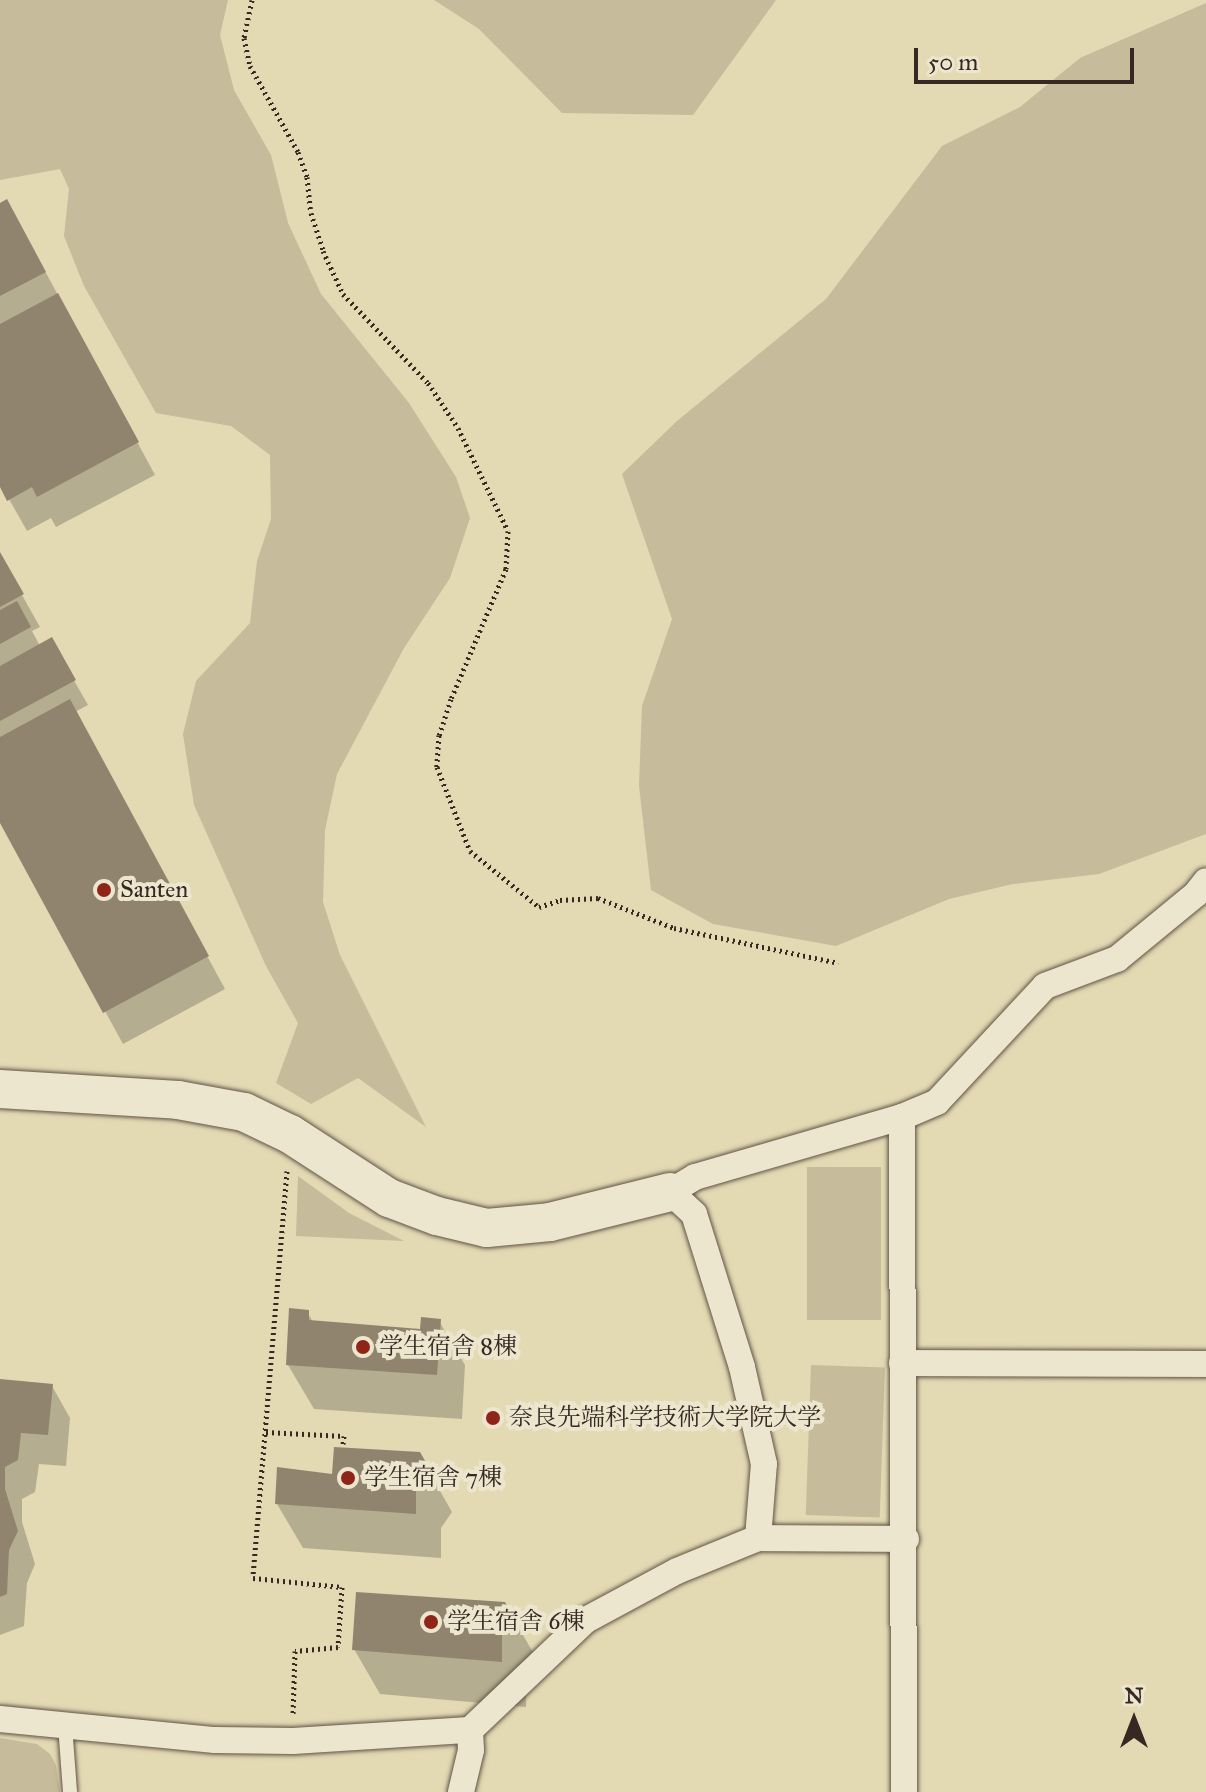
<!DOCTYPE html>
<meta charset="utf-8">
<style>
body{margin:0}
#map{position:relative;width:1206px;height:1792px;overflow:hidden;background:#e3d9b3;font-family:"IM FELL Great Primer","Noto Serif JP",serif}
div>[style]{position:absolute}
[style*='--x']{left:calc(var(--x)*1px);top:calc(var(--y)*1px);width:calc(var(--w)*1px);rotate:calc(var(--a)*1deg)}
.green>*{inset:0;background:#c6bb9b;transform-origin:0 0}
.shadow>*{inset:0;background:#0003}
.building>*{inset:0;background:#90846e}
.path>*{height:5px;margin-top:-2.5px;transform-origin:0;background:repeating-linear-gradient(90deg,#362823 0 2px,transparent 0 6px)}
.roads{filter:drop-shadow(0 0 2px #615447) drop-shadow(0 0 2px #615447)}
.lane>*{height:14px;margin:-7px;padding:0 7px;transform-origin:7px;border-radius:7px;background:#ede6ce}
.street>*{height:26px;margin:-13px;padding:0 13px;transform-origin:13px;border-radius:13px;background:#ede6ce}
.secondary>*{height:38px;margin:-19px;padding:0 19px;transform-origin:19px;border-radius:19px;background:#ede6ce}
.dots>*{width:22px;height:22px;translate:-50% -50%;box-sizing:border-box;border:4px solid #ede6ce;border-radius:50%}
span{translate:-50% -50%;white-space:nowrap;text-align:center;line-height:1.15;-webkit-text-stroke:8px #ede6ce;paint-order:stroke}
.poi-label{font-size:24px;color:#362823}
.left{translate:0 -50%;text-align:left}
.north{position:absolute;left:1094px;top:1680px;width:80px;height:80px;-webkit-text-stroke:6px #ede6ce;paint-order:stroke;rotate:0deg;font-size:22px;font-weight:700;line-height:32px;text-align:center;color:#362823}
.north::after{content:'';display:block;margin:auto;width:28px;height:36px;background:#362823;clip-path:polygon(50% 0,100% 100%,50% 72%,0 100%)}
.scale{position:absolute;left:914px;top:48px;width:220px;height:36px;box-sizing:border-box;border:4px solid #362823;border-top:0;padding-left:10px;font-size:24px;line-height:28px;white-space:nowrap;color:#362823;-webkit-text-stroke:6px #ede6ce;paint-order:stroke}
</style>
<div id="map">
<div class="green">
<i style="clip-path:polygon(0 0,228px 0,220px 35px,234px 90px,271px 155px,288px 223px,321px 294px,409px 403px,456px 477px,470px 518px,450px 578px,404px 648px,337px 774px,325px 830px,323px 902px,340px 955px,426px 1127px,358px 1078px,311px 1104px,276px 1083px,298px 1023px,266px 966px,194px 805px,183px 734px,196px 681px,250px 623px,257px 561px,271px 519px,270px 455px,231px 426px,156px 413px,84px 286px,64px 236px,69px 189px,60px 169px,0 180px)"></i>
<i style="clip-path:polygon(434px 0,776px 0,693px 115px,562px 113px,479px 29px)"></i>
<i style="clip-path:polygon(1206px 3px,1206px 834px,1099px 874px,1013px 884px,949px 899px,836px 946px,713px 924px,651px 890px,639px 786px,642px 706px,672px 619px,622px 474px,677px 421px,826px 299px,942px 146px,1020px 107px,1080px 58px)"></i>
<i style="left:807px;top:1167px;width:74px;height:153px"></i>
<i style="clip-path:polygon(298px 1176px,349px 1213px,404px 1241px,296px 1236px)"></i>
<i style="left:811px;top:1365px;width:74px;height:150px;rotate:2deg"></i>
<i style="clip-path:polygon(0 1738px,37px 1744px,50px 1754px,56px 1765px,60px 1792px,0 1792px)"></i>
</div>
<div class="shadow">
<i style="clip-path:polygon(0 205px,25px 234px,155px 475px,56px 527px,51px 518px,27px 531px,0 483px)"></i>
<i style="clip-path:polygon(0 556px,40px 627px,32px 631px,40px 646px,51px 640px,88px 705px,75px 712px,225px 989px,123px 1044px,0 819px)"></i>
<i style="clip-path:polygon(307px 1312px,313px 1322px,422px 1332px,439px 1321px,465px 1365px,462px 1419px,314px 1409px,288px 1365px)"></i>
<i style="clip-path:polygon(0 1381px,52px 1386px,70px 1418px,66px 1466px,39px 1464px,35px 1492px,22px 1499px,22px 1522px,35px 1564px,27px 1583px,24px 1626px,0 1635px)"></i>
<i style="clip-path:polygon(419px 1454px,452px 1512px,441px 1528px,441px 1558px,303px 1548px,277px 1504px,333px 1476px)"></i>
<i style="clip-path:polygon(512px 1616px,538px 1661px,527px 1675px,526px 1707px,380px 1694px,354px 1649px)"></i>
</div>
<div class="building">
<i style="clip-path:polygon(7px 199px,46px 272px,0 296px,0 203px)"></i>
<i style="clip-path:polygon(58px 293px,139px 442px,37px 497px,32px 487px,7px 501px,0 487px,0 324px)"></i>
<i style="clip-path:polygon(0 552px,24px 594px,0 607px)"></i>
<i style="clip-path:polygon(17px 601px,31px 627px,0 644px,0 610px)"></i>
<i style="clip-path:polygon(52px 637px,76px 680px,0 721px,0 666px)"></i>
<i style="clip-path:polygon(70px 699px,209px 956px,103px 1013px,0 823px,0 737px)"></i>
<i style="clip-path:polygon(289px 1308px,309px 1310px,309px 1320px,420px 1329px,421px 1317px,441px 1319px,437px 1375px,286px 1365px)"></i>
<i style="clip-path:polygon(0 1379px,53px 1384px,48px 1435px,21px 1433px,18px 1460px,5px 1467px,5px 1489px,18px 1531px,9px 1550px,7px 1594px,0 1597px)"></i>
<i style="clip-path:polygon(334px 1447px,420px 1452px,428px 1466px,416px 1483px,416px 1514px,275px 1504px,277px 1467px,332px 1474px)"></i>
<i style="clip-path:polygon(356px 1592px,505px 1602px,513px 1615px,502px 1629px,502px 1662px,352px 1650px)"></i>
</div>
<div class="path">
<i style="--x:252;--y:0;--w:39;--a:102"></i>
<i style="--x:244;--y:38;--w:29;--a:78"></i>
<i style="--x:250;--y:66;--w:98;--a:60.8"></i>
<i style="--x:298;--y:152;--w:27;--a:70"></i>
<i style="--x:307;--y:177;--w:36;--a:84"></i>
<i style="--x:311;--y:213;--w:40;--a:72"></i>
<i style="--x:323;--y:251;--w:47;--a:65.1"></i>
<i style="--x:343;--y:294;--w:123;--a:46.3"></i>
<i style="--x:428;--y:383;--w:54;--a:56.3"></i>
<i style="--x:458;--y:428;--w:114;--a:64.1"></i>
<i style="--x:508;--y:531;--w:38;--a:93"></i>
<i style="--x:506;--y:569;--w:141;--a:112.9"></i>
<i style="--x:451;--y:699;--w:38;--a:108"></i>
<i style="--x:439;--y:735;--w:32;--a:94"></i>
<i style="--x:437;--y:767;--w:90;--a:68.6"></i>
<i style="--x:470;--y:851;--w:89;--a:39.1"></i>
<i style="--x:539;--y:907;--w:22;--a:-18"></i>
<i style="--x:560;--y:900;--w:38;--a:-3"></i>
<i style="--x:598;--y:898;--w:82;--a:21.5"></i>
<i style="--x:674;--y:928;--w:168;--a:12"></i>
<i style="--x:287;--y:1171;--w:408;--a:94.8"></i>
<i style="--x:253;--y:1578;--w:89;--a:5.8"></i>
<i style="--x:342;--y:1587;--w:60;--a:93.8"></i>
<i style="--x:338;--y:1647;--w:43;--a:174.7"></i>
<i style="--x:295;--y:1651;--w:65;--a:91.8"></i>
<i style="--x:266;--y:1432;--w:78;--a:2.9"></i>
<i style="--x:344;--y:1436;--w:8;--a:97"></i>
</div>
<div class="roads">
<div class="lane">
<i style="--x:65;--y:1725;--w:67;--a:85.7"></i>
</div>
<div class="street">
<i style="--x:902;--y:1117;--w:38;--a:-23"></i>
<i style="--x:937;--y:1102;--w:158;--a:-47"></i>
<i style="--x:1045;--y:986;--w:77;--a:-20.6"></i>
<i style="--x:1117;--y:959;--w:102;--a:-39.4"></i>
<i style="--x:1196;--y:894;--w:16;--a:-52"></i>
<i style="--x:902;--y:1363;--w:304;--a:0.2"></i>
<i style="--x:758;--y:1538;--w:148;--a:0.4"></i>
<i style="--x:0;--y:1719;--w:216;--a:5.6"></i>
<i style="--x:215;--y:1740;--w:78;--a:0.7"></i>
<i style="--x:293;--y:1741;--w:177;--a:-3.6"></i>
<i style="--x:461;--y:1792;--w:43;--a:-76.6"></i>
<i style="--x:471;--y:1750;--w:20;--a:-93"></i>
<i style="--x:470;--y:1730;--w:160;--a:-43.5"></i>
<i style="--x:586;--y:1620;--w:103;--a:-28.3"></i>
<i style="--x:677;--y:1571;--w:87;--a:-22.2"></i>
<i style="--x:758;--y:1538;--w:74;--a:-85.4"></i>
<i style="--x:764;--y:1464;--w:99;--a:-102.8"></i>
<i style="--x:742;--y:1367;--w:160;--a:-107.4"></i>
<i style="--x:694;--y:1214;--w:33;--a:-137"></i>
<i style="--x:670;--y:1192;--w:29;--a:-31"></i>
<i style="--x:695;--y:1177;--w:216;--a:-16.2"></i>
<i style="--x:902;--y:1117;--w:675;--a:89.83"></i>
</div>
<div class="secondary">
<i style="--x:0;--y:1089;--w:178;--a:3.5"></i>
<i style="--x:178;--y:1100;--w:67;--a:10.3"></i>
<i style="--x:244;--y:1112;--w:51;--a:25.6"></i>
<i style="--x:290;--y:1134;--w:118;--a:32.9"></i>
<i style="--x:389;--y:1198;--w:51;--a:20.6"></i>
<i style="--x:437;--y:1216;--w:51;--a:13.5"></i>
<i style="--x:487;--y:1228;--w:63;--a:-5.4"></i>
<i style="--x:550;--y:1222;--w:124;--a:-14"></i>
</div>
</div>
<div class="dots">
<i style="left:104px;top:890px;background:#8f2418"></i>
<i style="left:363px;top:1347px;background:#8f2418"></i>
<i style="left:493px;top:1418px;background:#8f2418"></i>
<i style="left:348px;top:1478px;background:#8f2418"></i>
<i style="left:431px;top:1622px;background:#8f2418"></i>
</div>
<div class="poi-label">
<span class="left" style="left:120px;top:890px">Santen</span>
<span class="left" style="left:379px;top:1347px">学生宿舎 8棟</span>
<span class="left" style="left:509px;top:1418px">奈良先端科学技術大学院大学</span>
<span class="left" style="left:364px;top:1478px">学生宿舎 7棟</span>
<span class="left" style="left:447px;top:1622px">学生宿舎 6棟</span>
</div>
<div class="north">N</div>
<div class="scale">50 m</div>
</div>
